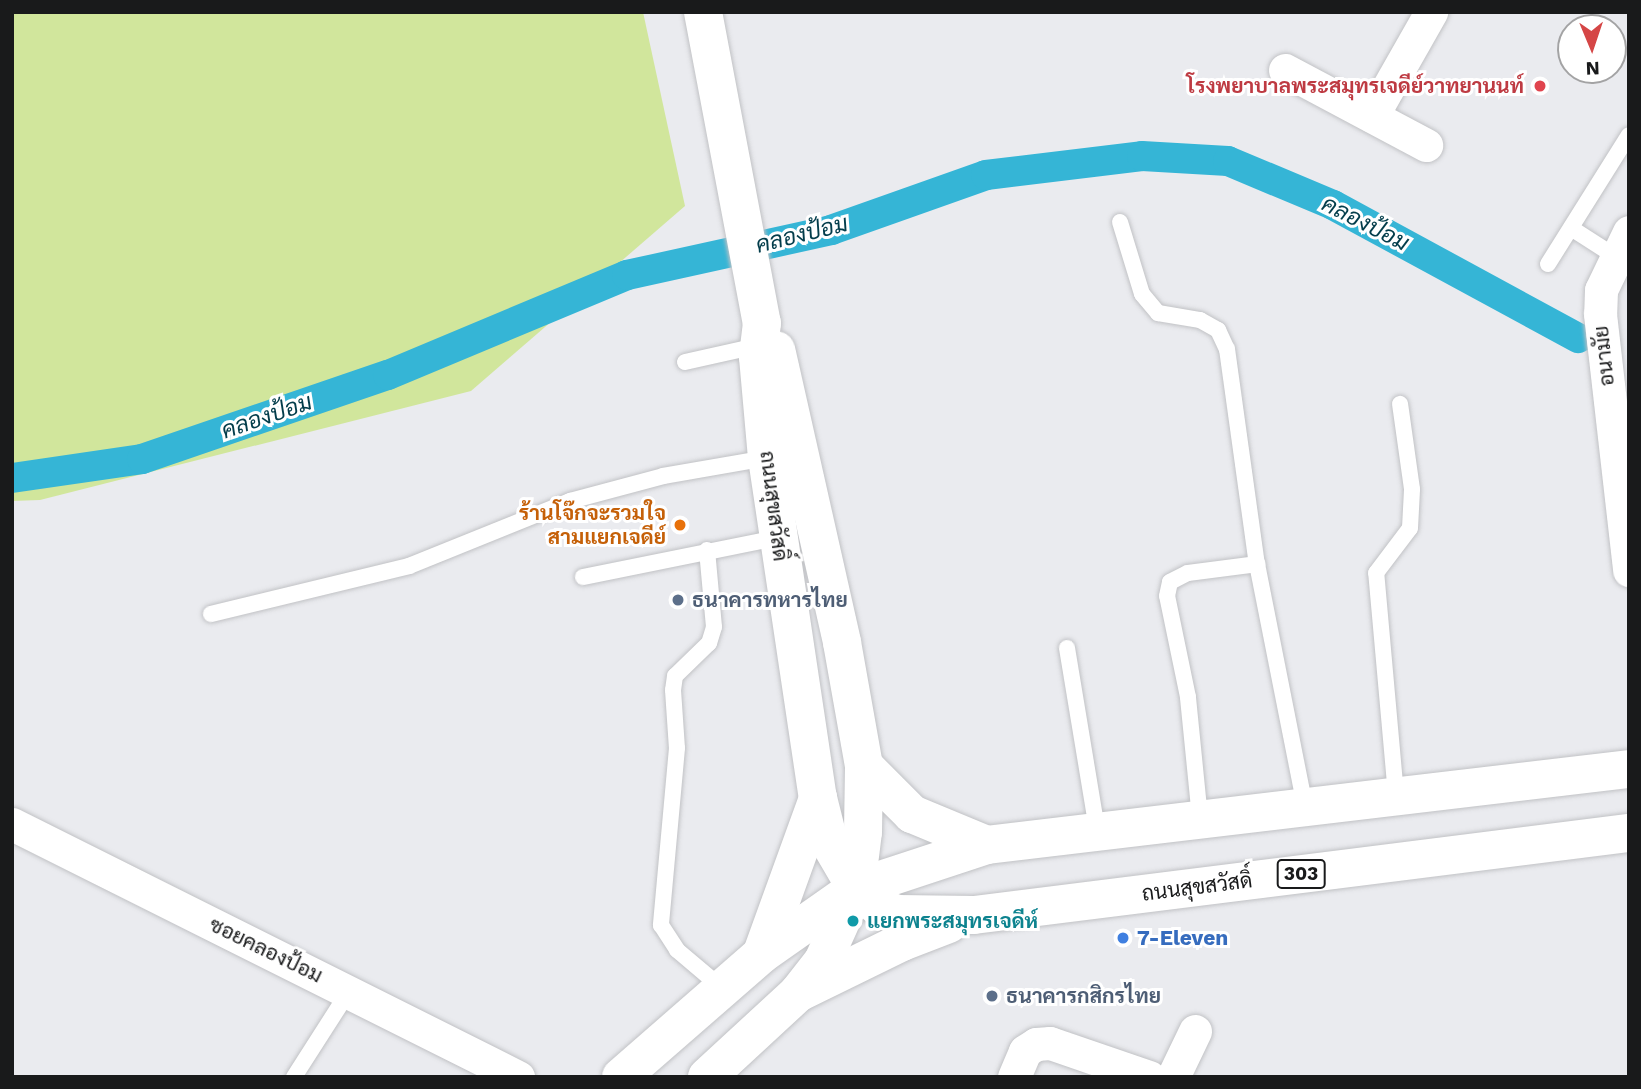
<!DOCTYPE html>
<meta charset="utf-8">
<style>
body{margin:0}
#map{position:relative;width:1641px;height:1089px;overflow:hidden;background:#eaebef;font-family:"Work Sans",Sarabun,sans-serif}
div>[style]{position:absolute}
[style*='--x']{left:calc(var(--x)*1px);top:calc(var(--y)*1px);width:calc(var(--w)*1px);rotate:calc(var(--a)*1deg)}
.green>*{inset:0;background:#d1e69c}
.canal>*{height:30px;margin:-15px;padding:0 15px;transform-origin:15px;border-radius:15px;background:#35b5d6}
.roads{filter:drop-shadow(0 0 2px #c1c2c5) drop-shadow(0 0 2px #c1c2c5)}
.lane>*{height:16px;margin:-8px;padding:0 8px;transform-origin:8px;border-radius:8px;background:#fff}
.street>*{height:33px;margin:-16.5px;padding:0 16.5px;transform-origin:16.5px;border-radius:16.5px;background:#fff}
.secondary>*{height:38px;margin:-19px;padding:0 19px;transform-origin:19px;border-radius:19px;background:#fff}
.primary>*{height:38px;margin:-19px;padding:0 19px;transform-origin:19px;border-radius:19px;background:#fff}
.dots>*{width:19px;height:19px;translate:-50% -50%;box-sizing:border-box;border:4px solid #fff;border-radius:50%}
span{translate:-50% -50%;white-space:nowrap;text-align:center;line-height:1.15;-webkit-text-stroke:6px #fff;paint-order:stroke}
.shield-label span{padding:2px 5px;background:#fff;border:2px solid;border-radius:5px;-webkit-text-stroke-width:0}
.shield-label{font-size:19px;color:#191a1b;font-weight:700}
.health-label{font-size:21px;color:#be3a42;font-weight:700}
.right{translate:-100% -50%;text-align:right}
.street-label{font-size:21px;color:#191a1b}
.food-label{font-size:21px;color:#c56008;font-weight:700}
.service-label{font-size:21px;color:#4e5e75;font-weight:700}
.left{translate:0 -50%;text-align:left}
.culture-label{font-size:21px;color:#0d838f;font-weight:700}
.shop-label{font-size:21px;color:#366cbe;font-weight:700}
.water-label{font-size:23px;color:#033d4b;font-style:italic}
.frame{position:absolute;inset:0;border:14px solid #191a1b;pointer-events:none}
.north{position:absolute;left:1557px;top:14px;width:70px;height:70px;box-sizing:border-box;background:#fff;border:2px solid #a3a3a4;border-radius:50%;rotate:178deg;font-size:19px;font-weight:700;line-height:28px;text-align:center;color:#191a1b}
.north::after{content:'';display:block;margin:auto;width:24px;height:32px;background:#d54646;clip-path:polygon(50% 0,100% 100%,50% 72%,0 100%)}
</style>
<div id="map">
<div class="green">
<i style="clip-path:polygon(12px 12px,643px 12px,685px 206px,471px 391px,40px 500px,12px 501px)"></i>
</div>
<div class="canal">
<i style="--x:12;--y:478;--w:131;--a:-8.3"></i>
<i style="--x:142;--y:459;--w:260;--a:-18.9"></i>
<i style="--x:388;--y:375;--w:259;--a:-22.7"></i>
<i style="--x:627;--y:275;--w:209;--a:-12.4"></i>
<i style="--x:831;--y:230;--w:164;--a:-19.5"></i>
<i style="--x:986;--y:175;--w:157;--a:-6.9"></i>
<i style="--x:1142;--y:156;--w:86;--a:3.3"></i>
<i style="--x:1228;--y:161;--w:114;--a:22.7"></i>
<i style="--x:1333;--y:205;--w:279;--a:28.5"></i>
</div>
<div class="roads">
<div class="lane">
<i style="--x:1120;--y:222;--w:75;--a:73"></i>
<i style="--x:1142;--y:294;--w:25;--a:50"></i>
<i style="--x:1158;--y:313;--w:43;--a:9.5"></i>
<i style="--x:1200;--y:320;--w:21;--a:29"></i>
<i style="--x:1218;--y:330;--w:21;--a:65"></i>
<i style="--x:1227;--y:349;--w:217;--a:82.1"></i>
<i style="--x:1571;--y:228;--w:50;--a:32.7"></i>
<i style="--x:1548;--y:264;--w:152;--a:-57.9"></i>
<i style="--x:685;--y:362;--w:78;--a:-12.6"></i>
<i style="--x:707;--y:550;--w:77;--a:84.8"></i>
<i style="--x:714;--y:627;--w:17;--a:107"></i>
<i style="--x:709;--y:643;--w:47;--a:135.9"></i>
<i style="--x:675;--y:676;--w:14;--a:98"></i>
<i style="--x:673;--y:690;--w:58;--a:86.1"></i>
<i style="--x:677;--y:748;--w:178;--a:95.2"></i>
<i style="--x:661;--y:925;--w:30;--a:57"></i>
<i style="--x:677;--y:950;--w:59;--a:40.2"></i>
<i style="--x:583;--y:577;--w:198;--a:-11.4"></i>
<i style="--x:211;--y:614;--w:204;--a:-13.6"></i>
<i style="--x:409;--y:566;--w:174;--a:-22"></i>
<i style="--x:570;--y:501;--w:96;--a:-15"></i>
<i style="--x:663;--y:476;--w:106;--a:-9.8"></i>
<i style="--x:1067;--y:648;--w:184;--a:80.6"></i>
<i style="--x:1396;--y:795;--w:223;--a:-95.1"></i>
<i style="--x:1376;--y:573;--w:56;--a:-52.9"></i>
<i style="--x:1410;--y:528;--w:39;--a:-87"></i>
<i style="--x:1412;--y:489;--w:86;--a:-98"></i>
<i style="--x:1200;--y:818;--w:122;--a:-95.7"></i>
<i style="--x:1188;--y:697;--w:103;--a:-101.7"></i>
<i style="--x:1167;--y:596;--w:14;--a:-78"></i>
<i style="--x:1170;--y:582;--w:20;--a:-27"></i>
<i style="--x:1188;--y:573;--w:70;--a:-7.4"></i>
<i style="--x:1257;--y:564;--w:247;--a:78.8"></i>
<i style="--x:294;--y:1077;--w:102;--a:-57.4"></i>
</div>
<div class="street">
<i style="--x:1285;--y:70;--w:160;--a:28"></i>
<i style="--x:1372;--y:116;--w:120;--a:-60.4"></i>
<i style="--x:1629;--y:232;--w:64;--a:115.8"></i>
<i style="--x:1601;--y:290;--w:24;--a:92"></i>
<i style="--x:1600;--y:314;--w:258;--a:83.5"></i>
<i style="--x:12;--y:824;--w:566;--a:26.57"></i>
<i style="--x:1014;--y:1077;--w:28;--a:-67"></i>
<i style="--x:1025;--y:1051;--w:13;--a:-32"></i>
<i style="--x:1036;--y:1044;--w:14;--a:-4"></i>
<i style="--x:1050;--y:1043;--w:105;--a:19"></i>
<i style="--x:1173;--y:1077;--w:51;--a:-64.4"></i>
</div>
<div class="secondary">
<i style="--x:703;--y:12;--w:317;--a:79.3"></i>
<i style="--x:762;--y:323;--w:34;--a:97"></i>
<i style="--x:758;--y:357;--w:101;--a:84.9"></i>
<i style="--x:767;--y:458;--w:344;--a:81.5"></i>
<i style="--x:818;--y:798;--w:45;--a:76"></i>
<i style="--x:829;--y:842;--w:53;--a:59.6"></i>
<i style="--x:762;--y:953;--w:165;--a:-70.1"></i>
<i style="--x:621;--y:1077;--w:187;--a:-41.1"></i>
<i style="--x:762;--y:954;--w:115;--a:-35.1"></i>
<i style="--x:707;--y:1077;--w:124;--a:-42.7"></i>
<i style="--x:798;--y:993;--w:41;--a:-52"></i>
<i style="--x:823;--y:961;--w:80;--a:-65.7"></i>
<i style="--x:856;--y:888;--w:56;--a:-82.9"></i>
<i style="--x:863;--y:832;--w:66;--a:-89.1"></i>
<i style="--x:864;--y:766;--w:126;--a:-100.1"></i>
<i style="--x:842;--y:642;--w:299;--a:-102.7"></i>
</div>
<div class="primary">
<i style="--x:864;--y:766;--w:68;--a:45"></i>
<i style="--x:912;--y:814;--w:81;--a:22.5"></i>
<i style="--x:1629;--y:769;--w:646;--a:173.25"></i>
<i style="--x:987;--y:845;--w:138;--a:161.8"></i>
<i style="--x:856;--y:888;--w:30;--a:40"></i>
<i style="--x:879;--y:907;--w:19;--a:21"></i>
<i style="--x:897;--y:914;--w:77;--a:0.7"></i>
<i style="--x:974;--y:915;--w:660;--a:-7.14"></i>
<i style="--x:798;--y:993;--w:116;--a:-26.1"></i>
<i style="--x:902;--y:942;--w:50;--a:-21"></i>
</div>
</div>
<div class="dots">
<i style="left:1540px;top:86px;background:#e0444e"></i>
<i style="left:680px;top:525px;background:#e8710a"></i>
<i style="left:678px;top:600px;background:#5c6f8a"></i>
<i style="left:853px;top:921px;background:#0f9aa8"></i>
<i style="left:1123px;top:938px;background:#3f7fe0"></i>
<i style="left:992px;top:996px;background:#5c6f8a"></i>
</div>
<div class="shield-label">
<span style="left:1301px;top:874px">303</span>
</div>
<div class="health-label">
<span class="right" style="left:1524px;top:86px">โรงพยาบาลพระสมุทรเจดีย์วาทยานนท์</span>
</div>
<div class="street-label">
<span style="left:1604px;top:356px;rotate:-96deg">อนามัย</span>
<span style="left:774px;top:506px;rotate:83deg">ถนนสุขสวัสดิ์</span>
<span style="left:1197px;top:887px;rotate:-7deg">ถนนสุขสวัสดิ์</span>
<span style="left:266px;top:950px;rotate:26deg">ซอยคลองป้อม</span>
</div>
<div class="food-label">
<span class="right" style="left:666px;top:525px">ร้านโจ๊กจะรวมใจ<br>สามแยกเจดีย์</span>
</div>
<div class="service-label">
<span class="left" style="left:692px;top:600px">ธนาคารทหารไทย</span>
<span class="left" style="left:1006px;top:996px">ธนาคารกสิกรไทย</span>
</div>
<div class="culture-label">
<span class="left" style="left:867px;top:921px">แยกพระสมุทรเจดีห์</span>
</div>
<div class="shop-label">
<span class="left" style="left:1137px;top:938px">7-Eleven</span>
</div>
<div class="water-label">
<span style="left:1365px;top:224px;rotate:27deg">คลองป้อม</span>
<span style="left:802px;top:235px;rotate:-14deg">คลองป้อม</span>
<span style="left:267px;top:417px;rotate:-19deg">คลองป้อม</span>
</div>
<div class="frame"></div>
<div class="north">N</div>
</div>
